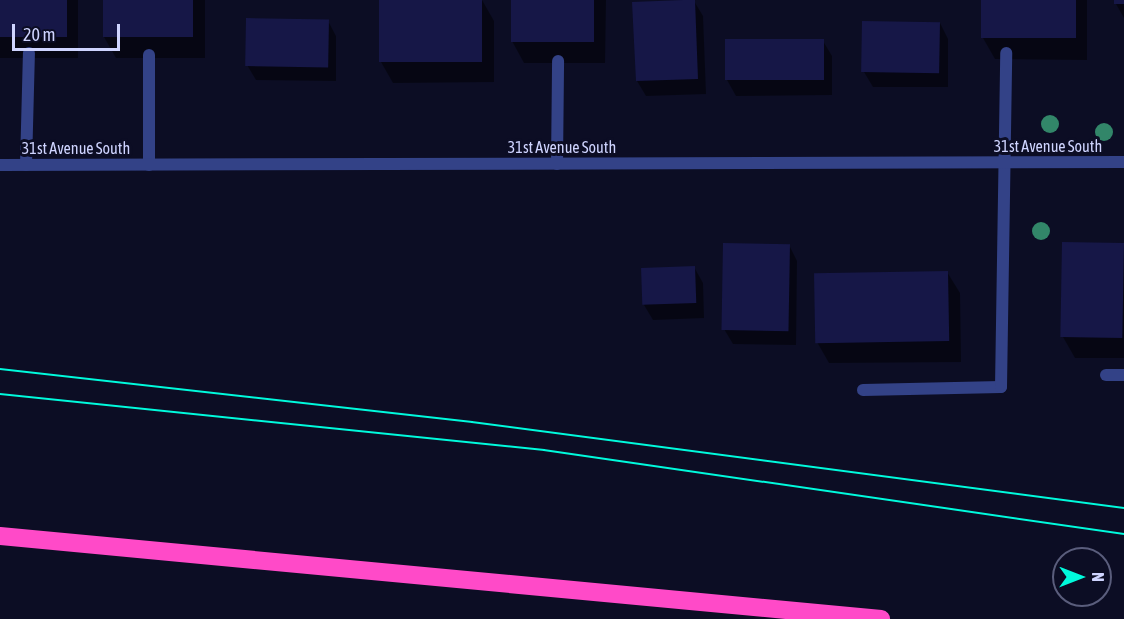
<!DOCTYPE html>
<style>
body{margin:0}
#map{position:relative;width:1124px;height:619px;overflow:hidden;background:#0c0d24;font-family:"Asap Condensed",sans-serif}
div>[style]{position:absolute}
[style*='--x']{left:calc(var(--x)*1px);top:calc(var(--y)*1px);width:calc(var(--w)*1px);rotate:calc(var(--a)*1deg)}
.shadow>*{inset:0;background:#0007;transform-origin:0 0}
.building>*{inset:0;background:#161747;transform-origin:0 0}
.service>*{height:12px;margin:-6px;padding:0 6px;transform-origin:6px;border-radius:6px;background:#334287}
.minor>*{height:12px;margin:-6px;padding:0 6px;transform-origin:6px;border-radius:6px;background:#334287}
.motorway>*{height:18px;margin:-9px;padding:0 9px;transform-origin:9px;border-radius:9px;background:#ff4ac8}
.tram>*{height:1.5px;margin:-0.75px;padding:0 0.75px;transform-origin:0.75px;border-radius:0.75px;background:#00fadc}
.trees>*{width:18px;height:18px;margin:-9px;border-radius:50%;background:#328669}
span{translate:-50% -50%;white-space:nowrap;text-align:center;line-height:1.15;-webkit-text-stroke:6px #0c0d24;paint-order:stroke}
.street-label{font-size:16px;color:#cfd4ff}
.north{position:absolute;left:1052px;top:547px;width:60px;height:60px;box-sizing:border-box;background:#0c0d24;border:2px solid #5a5d7c;border-radius:50%;rotate:90deg;font-size:16px;font-weight:700;line-height:24px;text-align:center;color:#cfd4ff}
.north::after{content:'';display:block;margin:auto;width:21px;height:27px;background:#00fadc;clip-path:polygon(50% 0,100% 100%,50% 72%,0 100%)}
.scale{position:absolute;left:12px;top:24px;width:108px;height:27px;box-sizing:border-box;border:3px solid #cfd4ff;border-top:0;padding-left:8px;font-size:18px;line-height:21px;white-space:nowrap;color:#cfd4ff;-webkit-text-stroke:4px #0c0d24;paint-order:stroke}
</style>
<div id="map">
<div class="shadow">
<i style="left:0;top:0;width:78px;height:58px"></i>
<i style="clip-path:polygon(104px 0,205px 0,205px 58px,116px 58px,104px 37px)"></i>
<i style="clip-path:polygon(482px 0,494px 21px,494px 82px,393px 83px,381px 62px)"></i>
<i style="clip-path:polygon(513px 0,606px 0,605px 63px,524px 63px,512px 41px)"></i>
<i style="clip-path:polygon(983px 0,1087px 0,1087px 60px,995px 59px,983px 38px)"></i>
<i style="clip-path:polygon(1116px 0,1124px 0,1124px 18px,1116px 4px)"></i>
<i style="clip-path:polygon(694px 1px,703px 16px,706px 94px,646px 96px,637px 81px,634px 4px)"></i>
<i style="clip-path:polygon(328px 21px,336px 36px,336px 81px,256px 80px,247px 65px)"></i>
<i style="clip-path:polygon(940px 23px,948px 39px,948px 87px,873px 87px,864px 72px)"></i>
<i style="clip-path:polygon(823px 41px,832px 56px,832px 95px,736px 96px,727px 80px)"></i>
<i style="clip-path:polygon(1124px 244px,1124px 358px,1075px 358px,1063px 337px)"></i>
<i style="clip-path:polygon(789px 245px,797px 261px,796px 345px,733px 344px,724px 329px)"></i>
<i style="clip-path:polygon(694px 267px,703px 283px,704px 318px,653px 320px,644px 305px)"></i>
<i style="clip-path:polygon(947px 272px,960px 293px,961px 362px,829px 363px,817px 342px)"></i>
</div>
<div class="building">
<i style="left:0;top:0;width:67px;height:37px"></i>
<i style="left:103px;top:0;width:90px;height:37px"></i>
<i style="left:379px;top:0;width:103px;height:62px"></i>
<i style="left:511px;top:0;width:83px;height:42px"></i>
<i style="clip-path:polygon(683px 0,695px 0,698px 79px,636px 81px,632px 2px)"></i>
<i style="left:981px;top:0;width:95px;height:38px"></i>
<i style="left:1114px;top:0;width:10px;height:4px"></i>
<i style="left:246px;top:18px;width:83px;height:48px;rotate:1deg"></i>
<i style="left:862px;top:21px;width:78px;height:51px;rotate:1deg"></i>
<i style="left:824px;top:39px;width:41px;height:99px;rotate:90deg"></i>
<i style="left:1062px;top:242px;width:62px;height:95px;rotate:1deg"></i>
<i style="left:723px;top:243px;width:67px;height:87px;rotate:1deg"></i>
<i style="left:695px;top:266px;width:37px;height:54px;rotate:88deg"></i>
<i style="left:948px;top:271px;width:70px;height:134px;rotate:89deg"></i>
</div>
<div class="service">
<i style="--x:149;--y:55;--w:110;--a:90"></i>
<i style="--x:557;--y:164;--w:103;--a:-89.4"></i>
<i style="--x:26;--y:165;--w:112;--a:-88.5"></i>
<i style="--x:1106;--y:375;--w:18;--a:0"></i>
<i style="--x:863;--y:390;--w:138;--a:-1.2"></i>
<i style="--x:1001;--y:387;--w:334;--a:-89.1"></i>
</div>
<div class="minor">
<i style="--x:0;--y:165;--w:1124;--a:-0.15"></i>
</div>
<div class="motorway">
<i style="--x:0;--y:536;--w:885;--a:5.38"></i>
</div>
<div class="tram">
<i style="--x:0;--y:369;--w:475;--a:6.4"></i>
<i style="--x:472;--y:422;--w:658;--a:7.51"></i>
<i style="--x:0;--y:394;--w:547;--a:5.88"></i>
<i style="--x:544;--y:450;--w:586;--a:8.24"></i>
</div>
<div class="trees">
<i style="left:1050px;top:124px"></i>
<i style="left:1104px;top:132px"></i>
<i style="left:1041px;top:231px"></i>
</div>
<div class="street-label">
<span style="left:1048px;top:146px">31st Avenue South</span>
<span style="left:562px;top:147px">31st Avenue South</span>
<span style="left:76px;top:148px">31st Avenue South</span>
</div>
<div class="north">N</div>
<div class="scale">20 m</div>
</div>
